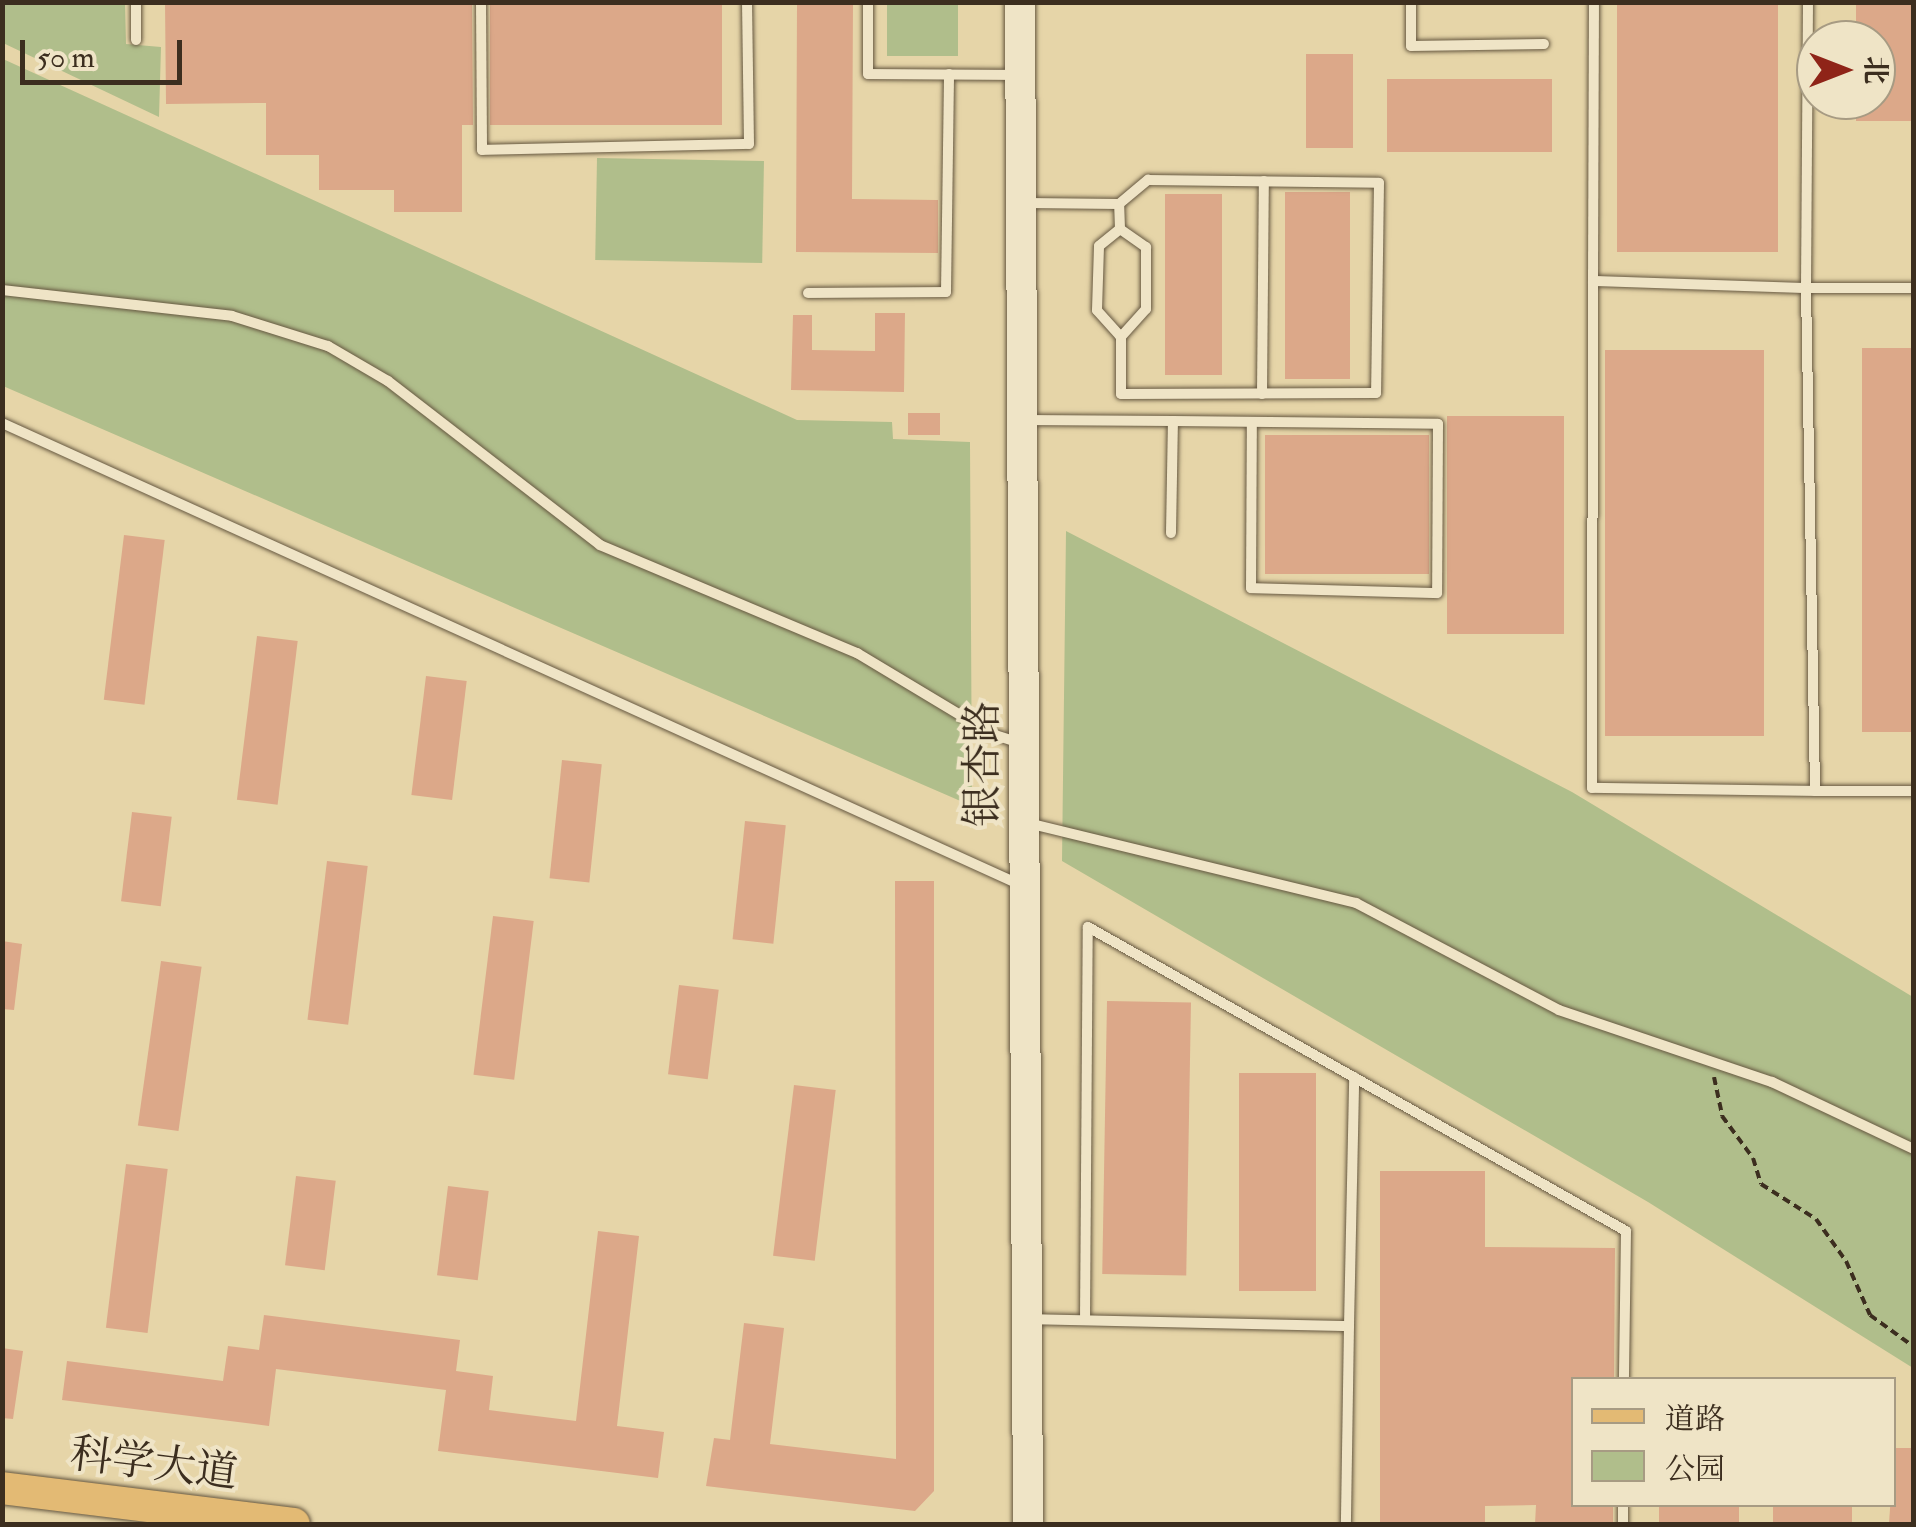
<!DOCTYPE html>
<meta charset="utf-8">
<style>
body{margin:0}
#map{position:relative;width:1916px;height:1527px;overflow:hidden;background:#e6d5a8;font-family:"IM FELL Double Pica","Noto Serif SC",serif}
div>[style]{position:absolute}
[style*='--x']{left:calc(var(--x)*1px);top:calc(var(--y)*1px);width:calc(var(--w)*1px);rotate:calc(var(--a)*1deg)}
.green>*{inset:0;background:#b0be8b;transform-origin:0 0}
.building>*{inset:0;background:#dca889;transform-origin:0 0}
.path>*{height:4px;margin-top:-2px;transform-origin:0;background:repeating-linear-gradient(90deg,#3c2e1f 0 8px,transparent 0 13px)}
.roads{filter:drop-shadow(0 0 2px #665841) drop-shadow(0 0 2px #665841)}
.lane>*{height:10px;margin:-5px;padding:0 5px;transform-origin:5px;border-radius:5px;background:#efe4c6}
.secondary>*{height:30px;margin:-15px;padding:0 15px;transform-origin:15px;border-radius:15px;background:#efe4c6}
.primary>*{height:32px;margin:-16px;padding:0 16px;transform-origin:16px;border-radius:16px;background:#e3ba74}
span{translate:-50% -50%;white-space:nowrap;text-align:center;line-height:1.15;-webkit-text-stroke:8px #efe4c6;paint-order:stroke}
.street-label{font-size:42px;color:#3c2e1f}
.frame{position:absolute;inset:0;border:5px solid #3c2e1f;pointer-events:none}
.legend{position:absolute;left:1571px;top:1377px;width:325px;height:130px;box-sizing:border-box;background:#efe4c6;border:2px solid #a79b83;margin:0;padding:12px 18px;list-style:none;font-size:30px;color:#3c2e1f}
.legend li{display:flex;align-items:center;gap:20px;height:50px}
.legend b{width:50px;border:2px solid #a79b83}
.north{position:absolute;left:1796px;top:20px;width:100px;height:100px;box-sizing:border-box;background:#efe4c6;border:2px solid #a79b83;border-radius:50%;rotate:90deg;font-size:28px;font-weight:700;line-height:40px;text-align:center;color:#3c2e1f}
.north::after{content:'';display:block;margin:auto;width:35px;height:45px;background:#8f2418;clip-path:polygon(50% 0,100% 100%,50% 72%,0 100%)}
.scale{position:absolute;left:20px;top:40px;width:162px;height:45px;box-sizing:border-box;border:5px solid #3c2e1f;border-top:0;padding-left:12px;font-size:30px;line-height:35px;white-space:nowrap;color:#3c2e1f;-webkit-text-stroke:8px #efe4c6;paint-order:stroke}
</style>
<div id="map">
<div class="green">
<i style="clip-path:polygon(3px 3px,125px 3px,126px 44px,161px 47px,159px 117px,3px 43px)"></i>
<i style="left:887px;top:3px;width:71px;height:53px"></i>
<i style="clip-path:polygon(3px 59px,797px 420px,892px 422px,893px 439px,970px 442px,972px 806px,3px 386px)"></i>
<i style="left:597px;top:158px;width:167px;height:102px;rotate:1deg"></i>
<i style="clip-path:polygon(1066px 531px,1572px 792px,1913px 997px,1913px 1368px,1648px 1202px,1062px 861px)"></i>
</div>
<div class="building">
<i style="clip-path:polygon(165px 2px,472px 2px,473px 125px,462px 125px,462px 212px,394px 212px,394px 190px,319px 190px,319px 155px,266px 155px,266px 103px,166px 104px)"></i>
<i style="left:490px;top:2px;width:232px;height:123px"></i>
<i style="clip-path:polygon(797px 2px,853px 2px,852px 199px,938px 200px,938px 253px,796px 252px)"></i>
<i style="left:1617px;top:2px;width:161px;height:250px"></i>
<i style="clip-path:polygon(1856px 2px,1914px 2px,1914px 121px,1856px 121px,1856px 100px,1876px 100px,1876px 40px,1856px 40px)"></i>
<i style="left:1306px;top:54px;width:47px;height:94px"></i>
<i style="left:1387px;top:79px;width:165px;height:73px"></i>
<i style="left:1285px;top:192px;width:65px;height:187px"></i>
<i style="left:1165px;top:194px;width:57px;height:181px"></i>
<i style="clip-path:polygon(875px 313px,905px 313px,904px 392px,791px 390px,793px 315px,812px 315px,812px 350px,875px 351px)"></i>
<i style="left:1914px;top:348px;width:384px;height:52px;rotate:90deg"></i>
<i style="left:1605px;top:350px;width:159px;height:386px"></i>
<i style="left:908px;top:413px;width:32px;height:22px"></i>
<i style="left:1447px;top:416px;width:117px;height:218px"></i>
<i style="left:1265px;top:435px;width:164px;height:139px"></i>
<i style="left:124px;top:535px;width:41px;height:166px;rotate:7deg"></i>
<i style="left:257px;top:636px;width:41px;height:165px;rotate:7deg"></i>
<i style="left:426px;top:676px;width:41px;height:120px;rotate:7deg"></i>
<i style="left:562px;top:760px;width:40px;height:119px;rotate:6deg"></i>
<i style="left:132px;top:812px;width:40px;height:90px;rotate:7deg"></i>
<i style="left:745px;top:821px;width:41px;height:119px;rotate:6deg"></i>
<i style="left:327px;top:861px;width:41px;height:160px;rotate:7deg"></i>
<i style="clip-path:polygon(895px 881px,934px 881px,934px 1491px,915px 1511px,706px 1486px,714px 1438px,730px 1440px,744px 1323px,784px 1328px,770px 1444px,896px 1459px)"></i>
<i style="left:493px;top:916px;width:41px;height:160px;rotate:7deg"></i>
<i style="clip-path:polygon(2px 941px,22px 944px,14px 1010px,2px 1009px)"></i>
<i style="left:161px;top:961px;width:41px;height:166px;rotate:8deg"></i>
<i style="left:679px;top:985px;width:40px;height:90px;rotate:7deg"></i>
<i style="left:1107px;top:1001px;width:84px;height:273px;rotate:1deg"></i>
<i style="left:1239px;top:1073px;width:77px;height:218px"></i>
<i style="left:794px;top:1085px;width:42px;height:172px;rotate:7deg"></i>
<i style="left:126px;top:1164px;width:42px;height:165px;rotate:7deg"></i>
<i style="clip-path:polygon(1380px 1171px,1485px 1171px,1485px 1247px,1615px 1248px,1614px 1380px,1574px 1380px,1574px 1504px,1613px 1504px,1613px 1524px,1535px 1524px,1536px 1505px,1485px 1506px,1485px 1524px,1380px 1524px)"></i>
<i style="left:296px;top:1176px;width:40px;height:90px;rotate:7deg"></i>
<i style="left:448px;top:1186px;width:41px;height:90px;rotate:7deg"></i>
<i style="clip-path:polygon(598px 1231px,639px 1236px,617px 1426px,664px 1432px,658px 1478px,438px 1451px,446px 1390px,276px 1369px,269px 1426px,62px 1400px,67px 1361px,223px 1381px,228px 1346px,259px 1350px,264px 1315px,460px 1340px,456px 1371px,493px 1376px,489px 1410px,576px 1421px)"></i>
<i style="clip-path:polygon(2px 1348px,23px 1351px,13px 1419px,2px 1418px)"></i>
<i style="clip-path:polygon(1894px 1448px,1914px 1448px,1914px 1524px,1889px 1524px)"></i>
<i style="left:1659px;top:1504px;width:80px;height:20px"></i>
<i style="left:1773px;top:1504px;width:79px;height:20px"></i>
</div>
<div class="path">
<i style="--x:1714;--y:1077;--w:40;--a:78"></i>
<i style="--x:1722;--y:1116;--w:52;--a:53.6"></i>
<i style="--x:1753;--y:1158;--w:27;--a:73"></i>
<i style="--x:1761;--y:1184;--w:65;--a:32.5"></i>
<i style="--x:1816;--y:1219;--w:52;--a:54.5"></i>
<i style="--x:1846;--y:1261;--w:59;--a:66"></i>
<i style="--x:1870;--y:1315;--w:54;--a:36"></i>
</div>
<div class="roads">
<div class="lane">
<i style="--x:136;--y:2;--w:38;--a:90"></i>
<i style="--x:481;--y:2;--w:148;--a:89.6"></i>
<i style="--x:482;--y:150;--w:267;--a:-1.3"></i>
<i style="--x:749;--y:144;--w:142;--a:-90.8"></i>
<i style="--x:868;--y:2;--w:72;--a:90"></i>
<i style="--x:868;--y:74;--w:151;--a:0.4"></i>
<i style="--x:1411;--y:2;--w:44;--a:90"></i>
<i style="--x:1411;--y:46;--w:133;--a:-0.9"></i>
<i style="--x:1808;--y:2;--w:286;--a:90.4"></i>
<i style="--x:1806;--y:288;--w:108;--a:0"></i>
<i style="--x:1027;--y:203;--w:92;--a:0.6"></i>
<i style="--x:1119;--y:204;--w:38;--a:-40"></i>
<i style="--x:1148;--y:180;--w:231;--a:0.7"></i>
<i style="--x:1379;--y:183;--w:210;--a:90.8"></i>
<i style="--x:1376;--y:393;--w:255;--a:179.8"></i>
<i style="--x:1121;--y:394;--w:57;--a:-90"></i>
<i style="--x:1121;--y:337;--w:36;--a:-132"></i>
<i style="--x:1097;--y:310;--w:64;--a:-88.2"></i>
<i style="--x:1099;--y:246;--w:27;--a:-39"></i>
<i style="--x:1120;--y:229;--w:25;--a:-92"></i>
<i style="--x:1120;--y:229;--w:32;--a:35"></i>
<i style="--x:1146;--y:247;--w:62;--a:90"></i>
<i style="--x:1146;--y:309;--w:38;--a:132"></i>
<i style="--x:1593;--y:281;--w:279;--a:-89.8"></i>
<i style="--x:2;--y:290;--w:231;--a:6.4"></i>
<i style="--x:232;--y:316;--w:101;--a:17.4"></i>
<i style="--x:328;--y:346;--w:69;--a:30.3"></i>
<i style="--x:388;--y:381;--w:268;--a:37.7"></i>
<i style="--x:600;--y:545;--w:279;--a:22.8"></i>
<i style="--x:857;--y:653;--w:157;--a:31"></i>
<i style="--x:992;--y:734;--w:29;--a:18"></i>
<i style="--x:808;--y:293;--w:138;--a:-0.4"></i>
<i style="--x:946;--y:292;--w:218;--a:-89.2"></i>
<i style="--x:1262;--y:394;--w:213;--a:-89.5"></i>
<i style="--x:1024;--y:420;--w:149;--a:0.4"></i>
<i style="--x:1173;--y:421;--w:265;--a:0.6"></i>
<i style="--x:1438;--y:424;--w:169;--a:90.3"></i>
<i style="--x:1437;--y:593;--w:186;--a:-178.5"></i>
<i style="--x:1251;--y:588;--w:166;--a:-89.7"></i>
<i style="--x:2;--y:423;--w:1119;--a:24.39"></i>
<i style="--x:1171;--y:533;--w:112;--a:-89"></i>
<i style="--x:1815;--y:791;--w:223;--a:-179.2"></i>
<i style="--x:1592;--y:788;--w:507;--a:-89.89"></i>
<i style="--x:1593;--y:281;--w:213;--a:1.9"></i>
<i style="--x:1806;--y:288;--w:503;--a:88.97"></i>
<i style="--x:1815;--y:791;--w:99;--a:0"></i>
<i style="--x:1028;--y:823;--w:338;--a:13.7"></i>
<i style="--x:1356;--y:903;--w:229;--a:27.8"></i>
<i style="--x:1559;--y:1010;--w:225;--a:18.7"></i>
<i style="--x:1772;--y:1082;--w:157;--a:25.3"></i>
<i style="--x:1029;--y:1319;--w:320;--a:1.3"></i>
<i style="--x:1349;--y:1326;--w:198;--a:90.9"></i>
<i style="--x:1085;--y:1320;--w:393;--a:-89.6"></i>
<i style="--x:1088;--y:927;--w:618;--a:29.47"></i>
<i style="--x:1626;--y:1231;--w:149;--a:90.8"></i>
<i style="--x:1349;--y:1326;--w:249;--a:-88.8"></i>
<i style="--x:1623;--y:1524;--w:20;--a:-90"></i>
</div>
<div class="secondary">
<i style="--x:1020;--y:2;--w:1522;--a:89.7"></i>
</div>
<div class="primary">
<i style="--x:2;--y:1488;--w:294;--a:7"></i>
</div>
</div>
<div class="street-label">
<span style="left:983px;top:764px;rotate:-90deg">银杏路</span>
<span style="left:154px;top:1464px;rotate:7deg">科学大道</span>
</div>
<div class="frame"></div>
<ul class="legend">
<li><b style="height:12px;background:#e3ba74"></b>道路</li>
<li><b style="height:28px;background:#b0be8b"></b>公园</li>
</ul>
<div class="north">北</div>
<div class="scale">50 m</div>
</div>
